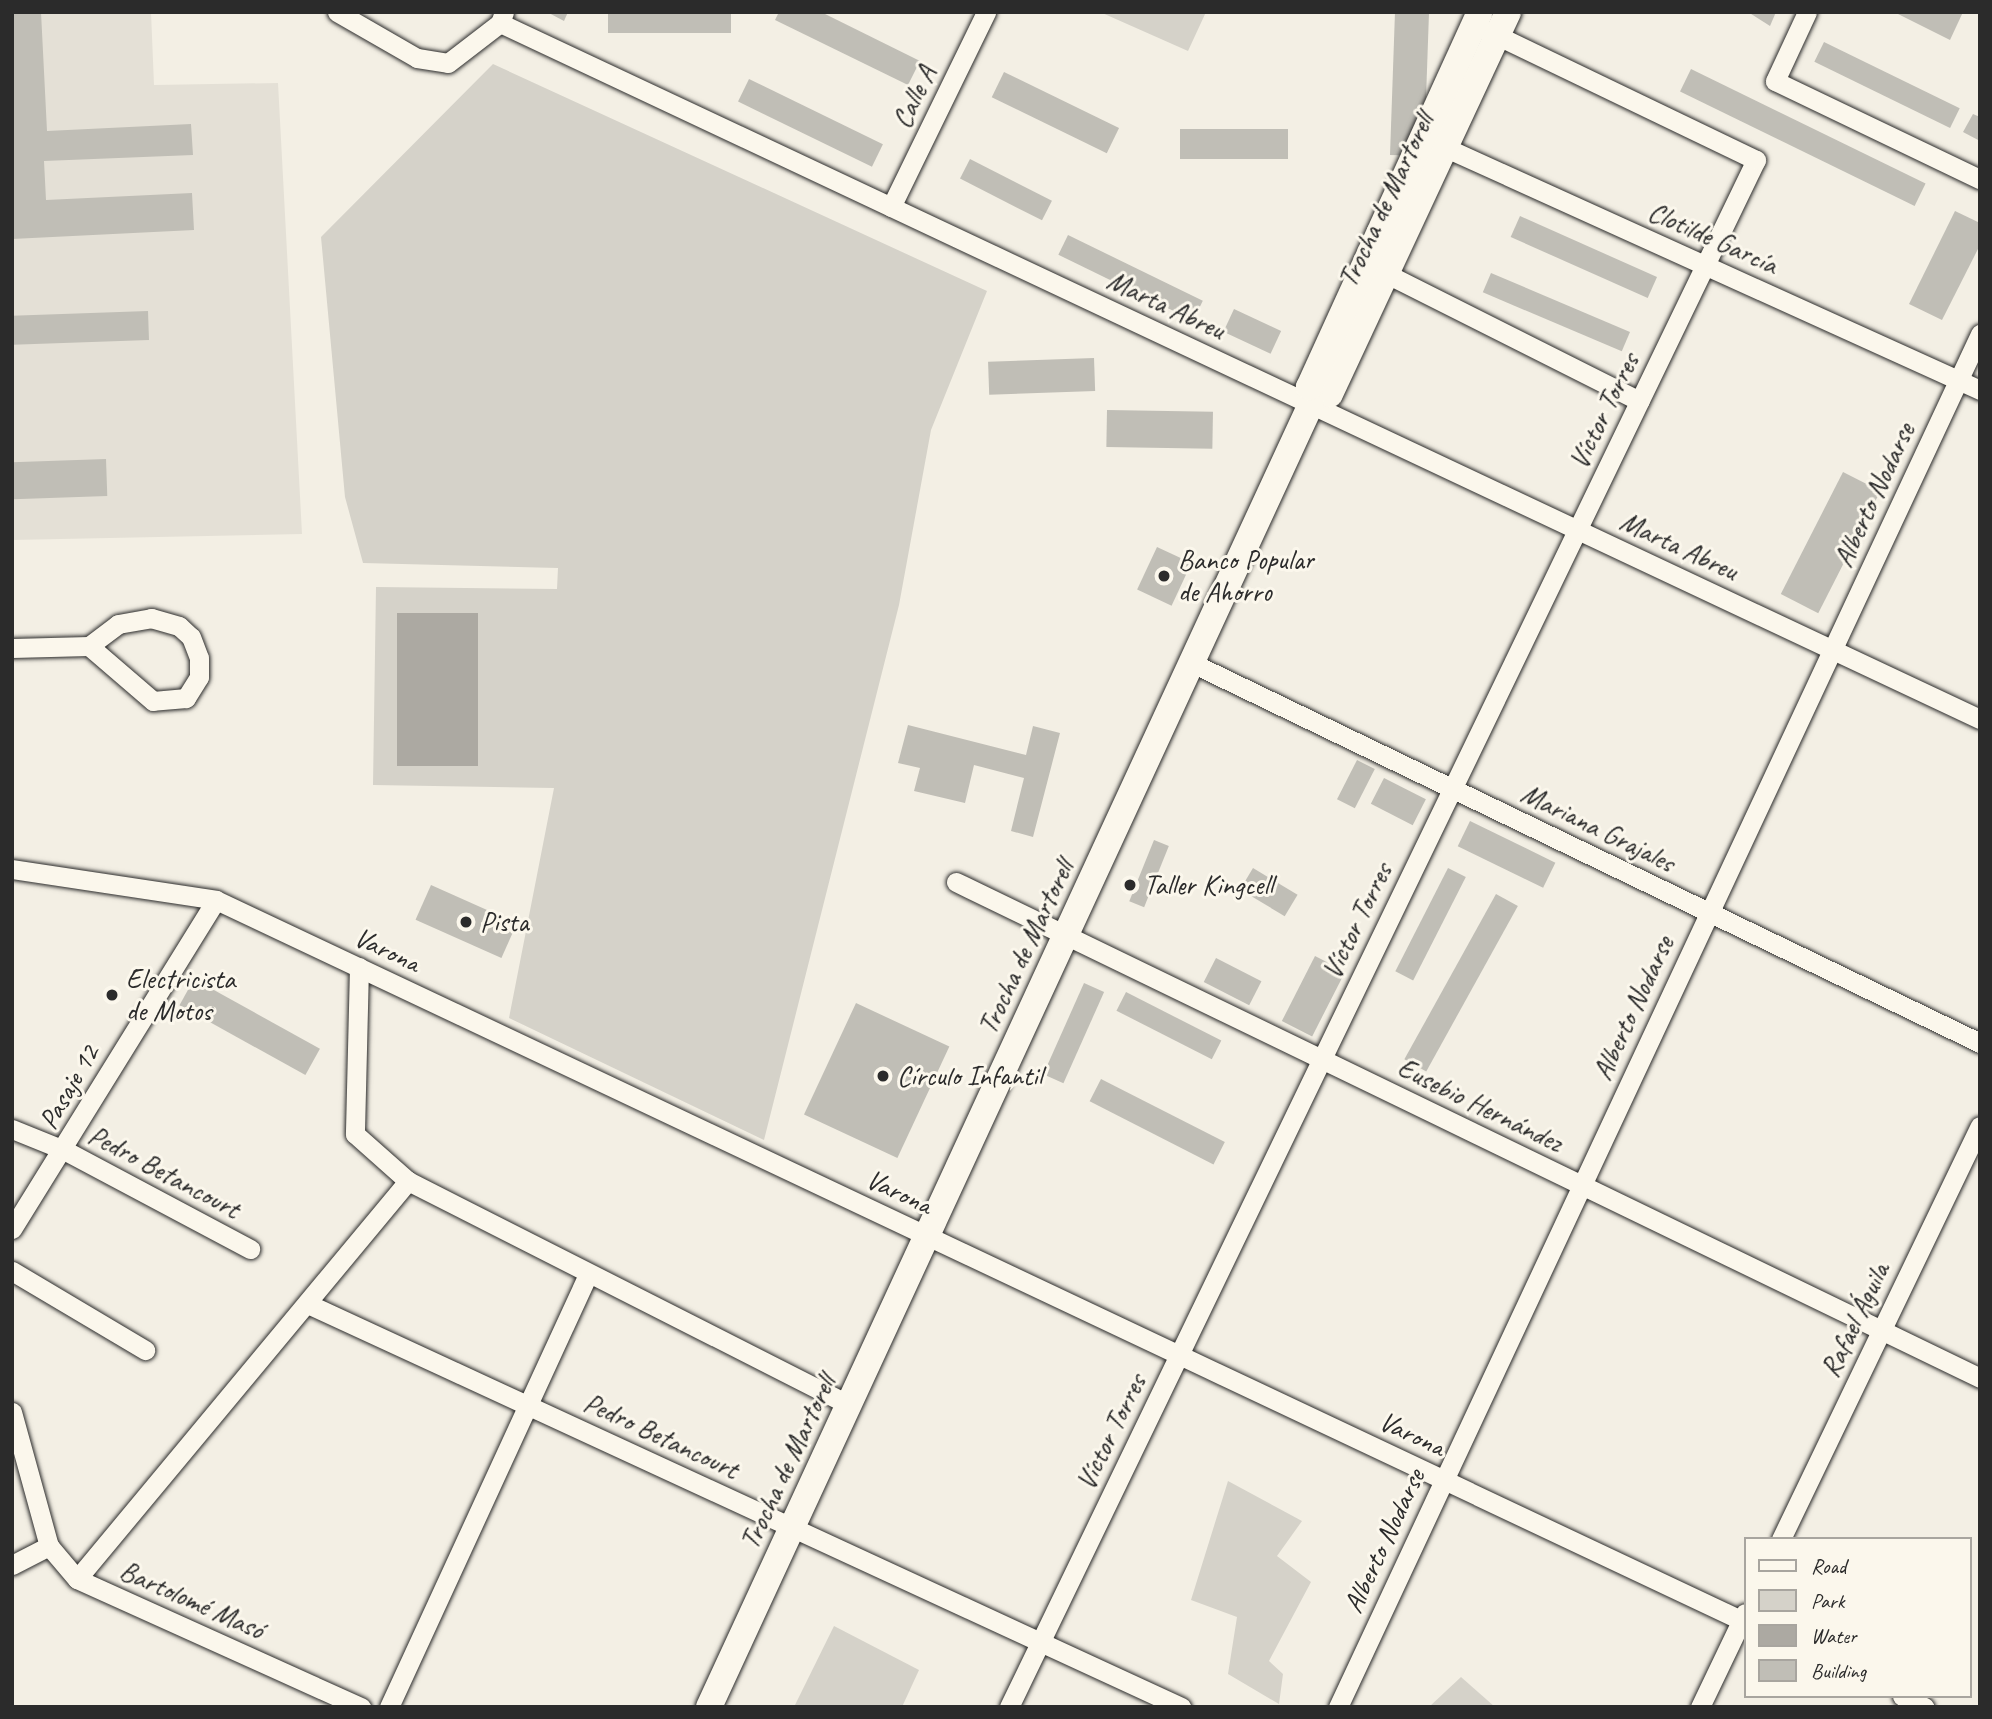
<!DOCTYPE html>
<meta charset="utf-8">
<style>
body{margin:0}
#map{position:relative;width:1992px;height:1719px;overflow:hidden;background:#f3efe4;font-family:Caveat,sans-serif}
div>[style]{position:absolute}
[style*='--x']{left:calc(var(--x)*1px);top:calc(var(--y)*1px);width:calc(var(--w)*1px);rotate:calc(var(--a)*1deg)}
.built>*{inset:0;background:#e4e0d6}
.green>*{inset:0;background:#d5d2c9}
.water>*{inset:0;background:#aca9a2;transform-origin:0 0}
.building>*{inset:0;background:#c0beb6;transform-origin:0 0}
.roads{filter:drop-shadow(0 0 2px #2b2b2b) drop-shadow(0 0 2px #2b2b2b)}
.street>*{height:19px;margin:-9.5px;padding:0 9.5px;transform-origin:9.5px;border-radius:9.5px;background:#fbf7ec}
.secondary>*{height:26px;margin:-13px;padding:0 13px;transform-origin:13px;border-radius:13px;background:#fbf7ec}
.dots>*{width:19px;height:19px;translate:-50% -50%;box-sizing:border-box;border:4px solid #fbf7ec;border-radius:50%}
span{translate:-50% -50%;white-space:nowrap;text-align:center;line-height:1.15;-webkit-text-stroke:6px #fbf7ec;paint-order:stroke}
.street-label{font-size:28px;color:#2b2b2b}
.poi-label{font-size:28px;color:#2b2b2b}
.left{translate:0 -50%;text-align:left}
.frame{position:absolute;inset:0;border:14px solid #2b2b2b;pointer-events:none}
.legend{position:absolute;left:1744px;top:1537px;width:228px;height:161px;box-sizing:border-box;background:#fbf7ec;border:2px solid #a8a59f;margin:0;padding:9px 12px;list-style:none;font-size:21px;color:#2b2b2b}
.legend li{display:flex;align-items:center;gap:14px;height:35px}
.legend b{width:35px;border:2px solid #a8a59f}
</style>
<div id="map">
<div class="built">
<i style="clip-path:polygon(12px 12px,151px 12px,154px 85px,278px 83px,302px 534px,12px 540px)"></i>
</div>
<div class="green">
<i style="clip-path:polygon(1100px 12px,1206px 12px,1188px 51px)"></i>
<i style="clip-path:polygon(493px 64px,987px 291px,931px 430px,899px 605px,764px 1140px,509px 1018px,554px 788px,373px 785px,376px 587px,557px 589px,558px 568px,363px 563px,345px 497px,321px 237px)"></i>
<i style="clip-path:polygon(1228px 1481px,1302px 1521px,1277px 1556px,1311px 1582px,1269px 1661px,1283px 1674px,1279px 1704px,1228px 1674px,1237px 1617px,1191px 1600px)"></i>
<i style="clip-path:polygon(834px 1626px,919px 1670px,902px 1707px,794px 1707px)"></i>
<i style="clip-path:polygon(1461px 1677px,1495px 1707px,1429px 1707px)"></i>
</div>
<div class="water">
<i style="left:397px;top:613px;width:81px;height:153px"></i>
</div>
<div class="building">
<i style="clip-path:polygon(12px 12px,41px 12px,47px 131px,191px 124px,193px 155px,44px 161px,46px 200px,192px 193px,194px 230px,12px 239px)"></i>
<i style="clip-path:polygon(547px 12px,568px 12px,564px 21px)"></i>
<i style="clip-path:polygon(779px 12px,821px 12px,920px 61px,908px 85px,775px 20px)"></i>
<i style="left:1395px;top:12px;width:34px;height:143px;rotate:2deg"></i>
<i style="clip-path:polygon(1748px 12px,1776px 12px,1770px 26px)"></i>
<i style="clip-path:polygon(1894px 12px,1963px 12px,1950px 40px)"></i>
<i style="left:731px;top:13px;width:20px;height:123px;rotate:90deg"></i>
<i style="left:1824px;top:42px;width:151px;height:22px;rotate:26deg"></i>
<i style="left:1691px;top:69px;width:261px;height:25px;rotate:26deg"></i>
<i style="left:1004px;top:72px;width:128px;height:28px;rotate:26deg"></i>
<i style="left:749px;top:79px;width:149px;height:25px;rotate:26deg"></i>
<i style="clip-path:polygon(1973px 114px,1980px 117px,1980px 141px,1963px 132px)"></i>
<i style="left:1288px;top:129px;width:30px;height:108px;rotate:90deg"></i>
<i style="left:970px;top:159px;width:92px;height:22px;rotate:27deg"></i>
<i style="clip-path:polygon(1955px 211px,1980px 223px,1980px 245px,1942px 320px,1909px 304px)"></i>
<i style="left:1520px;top:216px;width:150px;height:23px;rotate:24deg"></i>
<i style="left:1068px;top:235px;width:150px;height:22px;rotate:26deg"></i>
<i style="left:1491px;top:273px;width:151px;height:21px;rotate:23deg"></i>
<i style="left:1234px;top:309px;width:52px;height:25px;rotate:25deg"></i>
<i style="left:148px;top:311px;width:29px;height:136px;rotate:88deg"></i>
<i style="left:1094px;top:358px;width:33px;height:106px;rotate:88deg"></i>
<i style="left:1107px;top:410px;width:106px;height:37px;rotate:1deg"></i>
<i style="left:106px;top:459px;width:37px;height:94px;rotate:88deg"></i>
<i style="left:1843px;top:472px;width:42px;height:137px;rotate:27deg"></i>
<i style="left:1157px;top:547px;width:38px;height:47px;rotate:25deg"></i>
<i style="clip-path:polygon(908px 725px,1026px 755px,1033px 726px,1060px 733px,1033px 837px,1011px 831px,1024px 778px,974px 765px,965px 803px,914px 791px,920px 768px,898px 763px)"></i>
<i style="left:1357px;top:760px;width:20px;height:44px;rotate:27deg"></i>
<i style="left:1384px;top:778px;width:47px;height:29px;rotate:27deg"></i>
<i style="left:1470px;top:821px;width:95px;height:28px;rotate:26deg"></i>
<i style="left:1154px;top:840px;width:16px;height:66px;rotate:22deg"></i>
<i style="left:1253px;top:868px;width:52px;height:25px;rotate:31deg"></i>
<i style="left:1448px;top:868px;width:20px;height:116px;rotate:27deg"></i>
<i style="left:431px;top:885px;width:94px;height:38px;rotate:24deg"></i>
<i style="left:1496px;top:894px;width:25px;height:189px;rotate:29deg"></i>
<i style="left:1315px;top:956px;width:34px;height:73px;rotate:27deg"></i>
<i style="left:1216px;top:958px;width:51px;height:27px;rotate:27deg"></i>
<i style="left:194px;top:979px;width:144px;height:30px;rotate:29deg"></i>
<i style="left:1084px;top:983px;width:22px;height:100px;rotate:24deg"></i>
<i style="left:1126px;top:992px;width:107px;height:21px;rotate:27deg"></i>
<i style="left:856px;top:1003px;width:103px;height:123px;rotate:25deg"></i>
<i style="left:1101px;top:1079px;width:139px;height:25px;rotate:27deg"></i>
</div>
<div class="roads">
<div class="street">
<i style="--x:337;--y:12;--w:92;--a:29.9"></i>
<i style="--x:417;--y:58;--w:31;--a:9"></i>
<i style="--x:448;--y:63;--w:66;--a:-37.6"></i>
<i style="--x:500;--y:23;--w:12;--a:-70"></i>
<i style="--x:1807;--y:12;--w:76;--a:114.9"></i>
<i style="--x:1775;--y:81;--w:227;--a:25.6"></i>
<i style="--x:500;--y:23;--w:1635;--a:25.19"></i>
<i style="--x:1433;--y:142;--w:601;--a:24.39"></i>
<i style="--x:891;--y:207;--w:217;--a:-64"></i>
<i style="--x:1375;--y:268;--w:296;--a:26.7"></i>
<i style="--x:12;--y:648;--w:77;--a:-1.5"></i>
<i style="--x:89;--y:646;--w:36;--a:-37"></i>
<i style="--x:118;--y:624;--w:34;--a:-10"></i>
<i style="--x:151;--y:618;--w:29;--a:16"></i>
<i style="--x:179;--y:626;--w:16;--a:43"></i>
<i style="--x:191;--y:637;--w:22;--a:69"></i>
<i style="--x:199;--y:658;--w:19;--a:90"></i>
<i style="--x:199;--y:677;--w:25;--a:122"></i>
<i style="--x:186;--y:698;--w:33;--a:175"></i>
<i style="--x:153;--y:701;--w:84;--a:-139.3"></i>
<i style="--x:1192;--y:663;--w:875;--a:25.74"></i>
<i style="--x:12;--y:869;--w:206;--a:8.6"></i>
<i style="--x:216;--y:900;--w:1691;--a:25.28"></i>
<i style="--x:956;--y:882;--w:1138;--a:25.84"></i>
<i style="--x:359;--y:967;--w:167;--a:91.4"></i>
<i style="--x:355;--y:1134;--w:71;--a:41.6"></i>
<i style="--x:408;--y:1181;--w:495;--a:26.9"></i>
<i style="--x:12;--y:1129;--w:56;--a:22"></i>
<i style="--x:64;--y:1150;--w:211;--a:28"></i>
<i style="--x:12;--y:1229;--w:387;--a:-58.2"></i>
<i style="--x:12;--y:1271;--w:155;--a:30.7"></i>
<i style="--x:308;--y:1304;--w:962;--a:24.78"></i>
<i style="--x:12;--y:1412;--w:139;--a:74.6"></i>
<i style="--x:49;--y:1546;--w:43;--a:49.7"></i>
<i style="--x:77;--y:1579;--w:312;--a:24.3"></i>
<i style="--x:1781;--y:1539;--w:458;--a:-64.3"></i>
<i style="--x:12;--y:1565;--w:42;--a:-27.2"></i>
<i style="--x:77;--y:1579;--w:518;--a:-50.25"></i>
<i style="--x:1902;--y:1696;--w:25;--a:26"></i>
<i style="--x:389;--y:1707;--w:476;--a:-65.3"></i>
<i style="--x:1009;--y:1707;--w:1718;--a:-64.23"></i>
<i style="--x:1756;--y:160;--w:297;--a:-154.3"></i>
<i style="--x:1338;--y:1707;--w:1516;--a:-64.94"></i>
<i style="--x:1700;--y:1707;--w:104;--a:-64.4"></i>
</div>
<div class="secondary">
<i style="--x:1311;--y:404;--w:21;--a:-28"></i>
<i style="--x:1330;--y:394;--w:421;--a:-65"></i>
<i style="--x:709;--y:1707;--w:1435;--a:-65.2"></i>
<i style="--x:1311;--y:404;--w:17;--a:-97"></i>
<i style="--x:1309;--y:387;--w:412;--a:-65.5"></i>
</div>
</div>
<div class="dots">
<i style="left:1164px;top:576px;background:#2b2b2b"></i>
<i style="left:1130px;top:885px;background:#2b2b2b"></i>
<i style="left:466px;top:922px;background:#2b2b2b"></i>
<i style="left:112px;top:995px;background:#2b2b2b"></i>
<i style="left:883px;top:1076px;background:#2b2b2b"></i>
</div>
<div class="street-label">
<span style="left:914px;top:97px;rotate:-64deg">Calle A</span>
<span style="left:1386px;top:200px;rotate:-65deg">Trocha de Martorell</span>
<span style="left:1713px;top:238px;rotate:24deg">Clotilde García</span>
<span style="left:1166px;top:305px;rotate:25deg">Marta Abreu</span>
<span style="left:1604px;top:411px;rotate:-64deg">Víctor Torres</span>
<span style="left:1874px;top:495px;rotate:-65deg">Alberto Nodarse</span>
<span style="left:1679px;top:546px;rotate:25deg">Marta Abreu</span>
<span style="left:1598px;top:828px;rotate:26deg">Mariana Grajales</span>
<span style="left:1357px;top:921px;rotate:-64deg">Víctor Torres</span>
<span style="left:1026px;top:947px;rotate:-65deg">Trocha de Martorell</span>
<span style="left:387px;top:950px;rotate:25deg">Varona</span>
<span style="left:1633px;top:1008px;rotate:-65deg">Alberto Nodarse</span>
<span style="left:69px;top:1087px;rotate:-60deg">Pasaje 12</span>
<span style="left:1480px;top:1105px;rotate:26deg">Eusebio Hernández</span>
<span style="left:164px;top:1172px;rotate:28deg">Pedro Betancourt</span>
<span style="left:899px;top:1192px;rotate:25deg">Varona</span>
<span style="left:1855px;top:1320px;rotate:-64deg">Rafael Águila</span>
<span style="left:1111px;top:1432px;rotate:-64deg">Víctor Torres</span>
<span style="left:1412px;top:1434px;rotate:25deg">Varona</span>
<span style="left:661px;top:1436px;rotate:25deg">Pedro Betancourt</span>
<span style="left:788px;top:1462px;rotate:-65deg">Trocha de Martorell</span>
<span style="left:1384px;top:1541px;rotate:-65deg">Alberto Nodarse</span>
<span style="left:192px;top:1600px;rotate:24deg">Bartolomé Masó</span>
</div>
<div class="poi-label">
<span class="left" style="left:1178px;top:576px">Banco Popular<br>de Ahorro</span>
<span class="left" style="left:1144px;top:885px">Taller Kingcell</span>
<span class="left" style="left:480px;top:922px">Pista</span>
<span class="left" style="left:126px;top:995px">Electricista<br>de Motos</span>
<span class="left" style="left:897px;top:1076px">Círculo Infantil</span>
</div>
<div class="frame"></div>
<ul class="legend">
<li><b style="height:9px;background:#fbf7ec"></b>Road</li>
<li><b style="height:19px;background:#d5d2c9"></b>Park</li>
<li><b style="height:19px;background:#aca9a2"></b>Water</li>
<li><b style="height:19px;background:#c0beb6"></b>Building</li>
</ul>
</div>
